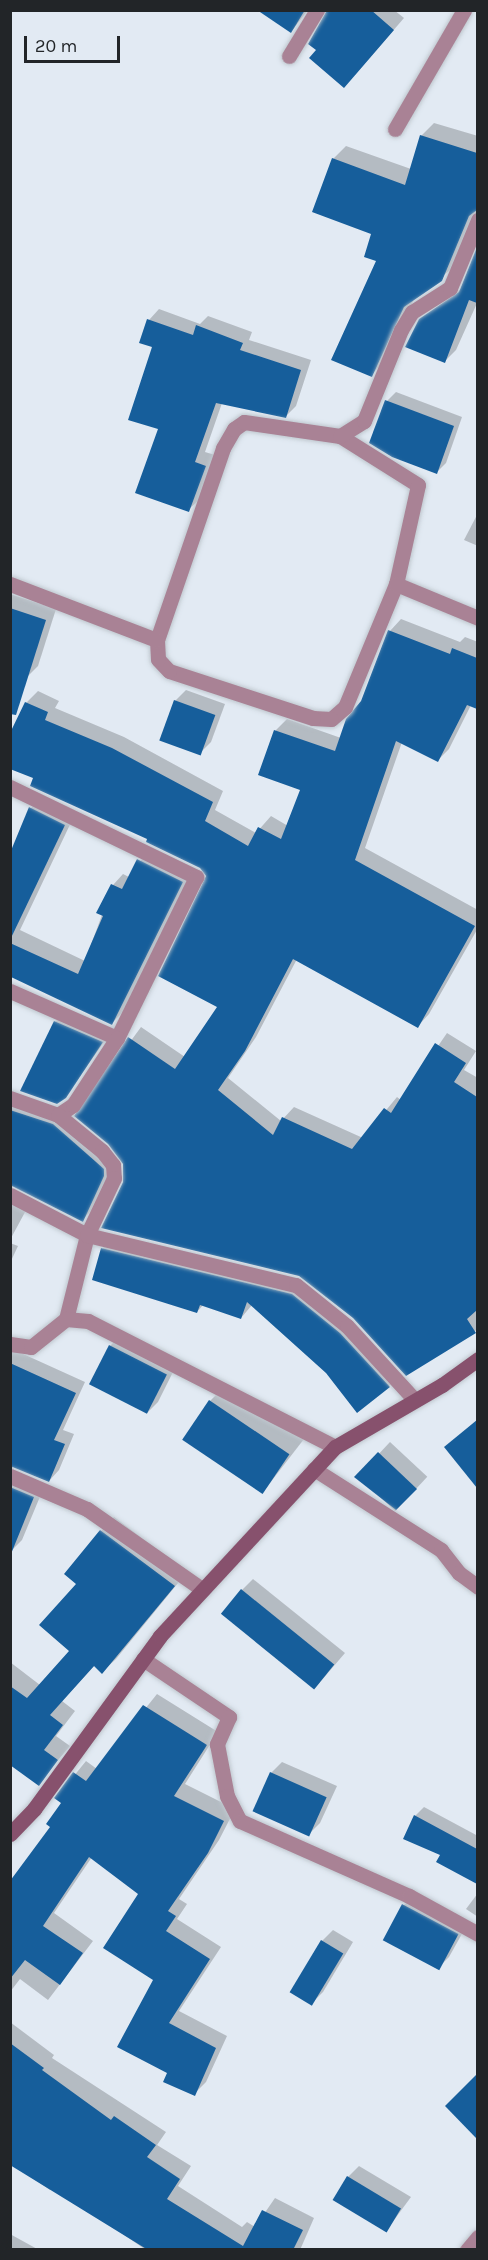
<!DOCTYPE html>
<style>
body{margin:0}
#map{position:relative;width:488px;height:2260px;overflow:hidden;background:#e2eaf3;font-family:Karla,sans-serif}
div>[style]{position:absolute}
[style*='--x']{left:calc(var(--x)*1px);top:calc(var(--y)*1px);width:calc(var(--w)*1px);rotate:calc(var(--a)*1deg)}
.shadow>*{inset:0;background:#0003;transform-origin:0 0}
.building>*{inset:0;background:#165e9b;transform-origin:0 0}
.roads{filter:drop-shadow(0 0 2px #bfc7ce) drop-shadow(0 0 2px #bfc7ce)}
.street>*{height:15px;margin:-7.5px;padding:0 7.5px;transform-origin:7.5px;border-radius:7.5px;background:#a98295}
.secondary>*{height:15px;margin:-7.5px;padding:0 7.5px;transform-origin:7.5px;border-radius:7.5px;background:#87516d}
span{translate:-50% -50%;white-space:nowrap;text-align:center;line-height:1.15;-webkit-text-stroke:6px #e2eaf3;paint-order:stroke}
.frame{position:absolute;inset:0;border:12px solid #222528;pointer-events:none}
.scale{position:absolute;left:24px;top:36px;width:96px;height:27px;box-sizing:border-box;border:3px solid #222528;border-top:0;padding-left:8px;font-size:18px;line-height:21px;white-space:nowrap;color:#222528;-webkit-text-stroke:4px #e2eaf3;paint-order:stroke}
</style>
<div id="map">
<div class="shadow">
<i style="clip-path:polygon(260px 10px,308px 10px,291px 32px)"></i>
<i style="clip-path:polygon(328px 10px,394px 10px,404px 18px,355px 75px,318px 49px)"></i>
<i style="clip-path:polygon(434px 123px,478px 136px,478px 215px,455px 266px,414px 299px,385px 361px,371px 375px,378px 260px,373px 233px,333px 159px,346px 146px,411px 169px,421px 136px)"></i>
<i style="clip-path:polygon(478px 247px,478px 301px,456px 350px,445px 361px,420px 320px,462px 288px)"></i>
<i style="clip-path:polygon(159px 309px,200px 324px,208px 316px,252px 332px,249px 340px,311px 360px,296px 406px,285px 417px,222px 403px,205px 452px,215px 455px,199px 500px,188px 510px,160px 428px,149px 320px)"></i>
<i style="clip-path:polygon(396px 392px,462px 417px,446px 463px,437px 472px,387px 401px)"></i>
<i style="clip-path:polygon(478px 513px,478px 546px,464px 540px)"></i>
<i style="clip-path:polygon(10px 594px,56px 609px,38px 666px,27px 677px,10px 672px)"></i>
<i style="clip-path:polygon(401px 619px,460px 642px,465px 637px,478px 642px,478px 708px,471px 705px,449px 749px,438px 760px,402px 742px,365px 848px,478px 910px,478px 928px,429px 1014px,418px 1026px,297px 959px,256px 1037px,228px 1078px,281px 1121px,294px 1107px,363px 1138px,397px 1097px,401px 1100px,447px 1033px,476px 1051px,464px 1070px,478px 1078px,478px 1329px,406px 1374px,354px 1317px,299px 1274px,124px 1183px,124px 1163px,109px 1143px,76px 1116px,141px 1027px,185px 1057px,219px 1007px,207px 876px,201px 867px,35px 778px,26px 703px,38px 691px,59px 701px,55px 708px,124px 737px,223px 791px,215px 810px,256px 833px,271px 816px,288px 826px,302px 790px,260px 774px,276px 730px,287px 719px,341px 738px,362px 702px,390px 631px)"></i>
<i style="clip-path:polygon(186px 690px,225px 704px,211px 742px,200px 753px,175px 701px)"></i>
<i style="clip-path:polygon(41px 797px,75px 814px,20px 930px,85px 961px,113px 885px,123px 874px,129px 877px,149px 849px,193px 871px,122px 1013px,112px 1023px,10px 976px,10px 857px,31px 808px)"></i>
<i style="clip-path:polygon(66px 1011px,112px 1031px,65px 1097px,55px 1022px)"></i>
<i style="clip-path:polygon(23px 1099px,114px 1164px,93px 1209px,82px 1220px,13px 1185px,12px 1190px,31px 1201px,10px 1240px,10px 1102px)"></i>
<i style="clip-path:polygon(113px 1238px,303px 1283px,400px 1375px,389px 1386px,327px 1372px,252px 1305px,241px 1318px,203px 1305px,197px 1312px,102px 1249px)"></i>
<i style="clip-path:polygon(10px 1243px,18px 1246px,10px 1263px)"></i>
<i style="clip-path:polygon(121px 1335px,177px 1364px,158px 1402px,147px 1413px,110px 1346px)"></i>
<i style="clip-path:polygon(10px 1348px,85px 1382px,63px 1430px,74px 1434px,59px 1470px,49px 1481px,12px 1465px,16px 1475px,44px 1487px,22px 1540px,11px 1551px)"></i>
<i style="clip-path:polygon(225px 1386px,304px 1439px,263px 1492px,210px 1401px)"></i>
<i style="clip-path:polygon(478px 1419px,478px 1486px,446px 1447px)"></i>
<i style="left:390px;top:1442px;width:51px;height:47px;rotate:43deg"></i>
<i style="clip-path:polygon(114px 1517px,187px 1572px,116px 1659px,102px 1672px,95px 1665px,62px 1701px,75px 1711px,56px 1736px,70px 1746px,38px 1784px,10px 1763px,10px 1662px,40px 1685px,71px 1651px,78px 1584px,101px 1531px)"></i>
<i style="clip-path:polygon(253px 1579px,345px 1653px,315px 1688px,242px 1590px)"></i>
<i style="clip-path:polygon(157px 1694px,218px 1732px,185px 1784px,235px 1809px,219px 1840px,179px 1899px,187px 1904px,177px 1919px,221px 1947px,179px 2011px,227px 2036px,206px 2082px,194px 2094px,169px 2073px,140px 1894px,92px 1857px,54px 1913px,93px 1941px,48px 2000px,20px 1979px,10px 1992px,10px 1919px,64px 1803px,56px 1798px,86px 1761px,97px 1769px)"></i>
<i style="clip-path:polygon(282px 1762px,337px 1786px,320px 1823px,309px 1834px,271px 1773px)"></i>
<i style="clip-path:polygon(424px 1807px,478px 1836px,478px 1873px,472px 1879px,442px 1855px,415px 1816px)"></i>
<i style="clip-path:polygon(478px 1893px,478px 1917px,466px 1909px)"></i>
<i style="clip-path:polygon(415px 1894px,468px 1923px,449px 1957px,438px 1968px,385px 1940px,404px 1905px)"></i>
<i style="clip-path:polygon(333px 1930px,353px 1942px,323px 1992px,312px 2003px,322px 1941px)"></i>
<i style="clip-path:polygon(10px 2022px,54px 2055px,52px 2058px,166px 2132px,157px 2145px,191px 2166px,178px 2186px,242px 2227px,247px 2222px,255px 2227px,275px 2198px,314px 2218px,300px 2250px,146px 2250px,54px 2187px,50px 2190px,10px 2163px)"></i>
<i style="clip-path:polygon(478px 2076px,478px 2137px,447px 2106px)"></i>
<i style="clip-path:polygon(359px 2166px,411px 2197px,386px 2231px,348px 2177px)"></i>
<i style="clip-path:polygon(10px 2234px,39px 2250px,10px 2250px)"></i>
</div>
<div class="building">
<i style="clip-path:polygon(257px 10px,305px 10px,291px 33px)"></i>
<i style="clip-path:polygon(327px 10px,371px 10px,394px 30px,344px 88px,309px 58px,316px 50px,308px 44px)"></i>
<i style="clip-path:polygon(420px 135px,477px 153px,477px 210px,469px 216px,442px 281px,404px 307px,372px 377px,331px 360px,376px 261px,364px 257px,371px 234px,312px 212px,332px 158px,405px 185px)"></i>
<i style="clip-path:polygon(477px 247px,477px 303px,469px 300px,445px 363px,405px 347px,419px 319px,459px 292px)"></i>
<i style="clip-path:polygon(147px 319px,193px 335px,196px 325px,243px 343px,240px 350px,301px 370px,286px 418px,216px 403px,195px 462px,206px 466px,189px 512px,135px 493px,158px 429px,128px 420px,152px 347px,139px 343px)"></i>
<i style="clip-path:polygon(385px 400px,454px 426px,437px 474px,392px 457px,369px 443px)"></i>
<i style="clip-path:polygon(10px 608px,46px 620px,16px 715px,10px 714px)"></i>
<i style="clip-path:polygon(388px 630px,450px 654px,452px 648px,477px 658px,477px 709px,467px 705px,438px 762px,396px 741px,355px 860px,475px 926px,418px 1028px,293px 959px,245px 1051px,218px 1090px,273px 1135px,282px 1117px,352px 1149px,384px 1108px,391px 1113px,435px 1043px,466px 1063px,454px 1082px,477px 1097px,477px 1310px,467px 1319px,476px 1333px,406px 1376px,353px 1318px,299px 1276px,101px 1228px,123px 1182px,123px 1164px,108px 1144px,74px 1116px,128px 1037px,175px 1069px,217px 1007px,158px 976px,206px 876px,200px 868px,146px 842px,147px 839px,30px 786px,33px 778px,10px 769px,10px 733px,25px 702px,48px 712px,45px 720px,112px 748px,213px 802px,205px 821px,248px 846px,258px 827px,281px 839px,300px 790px,258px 775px,274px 730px,335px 751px,346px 719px,361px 701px)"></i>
<i style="left:174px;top:700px;width:44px;height:43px;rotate:20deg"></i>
<i style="clip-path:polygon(29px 807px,65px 825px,10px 940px,10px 853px)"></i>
<i style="clip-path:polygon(137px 859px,183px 882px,112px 1025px,11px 977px,10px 943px,78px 974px,103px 916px,96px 913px,111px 884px,122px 889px)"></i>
<i style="clip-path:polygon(54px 1021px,103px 1042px,66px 1098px,57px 1104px,20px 1091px)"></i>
<i style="clip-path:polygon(10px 1110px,53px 1124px,104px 1169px,104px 1176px,83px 1222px,10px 1185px)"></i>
<i style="clip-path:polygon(101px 1248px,292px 1294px,340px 1333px,390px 1387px,357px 1413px,326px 1373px,247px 1302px,241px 1319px,200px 1305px,197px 1313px,92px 1280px)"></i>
<i style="left:109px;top:1345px;width:65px;height:44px;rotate:27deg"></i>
<i style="clip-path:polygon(10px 1363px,76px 1393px,54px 1440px,65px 1444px,49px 1482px,10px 1466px)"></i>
<i style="left:209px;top:1400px;width:97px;height:48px;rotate:34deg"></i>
<i style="clip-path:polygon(477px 1420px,477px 1488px,444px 1447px)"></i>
<i style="clip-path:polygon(378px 1452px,417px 1489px,396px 1510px,354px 1477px)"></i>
<i style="clip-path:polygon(10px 1487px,34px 1497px,11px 1554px,10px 1554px)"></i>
<i style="clip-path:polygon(100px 1530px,175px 1586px,102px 1674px,94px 1666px,50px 1715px,63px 1725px,44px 1750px,58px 1760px,39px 1786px,10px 1765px,10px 1686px,27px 1698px,69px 1651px,39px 1625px,76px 1584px,64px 1574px)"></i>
<i style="left:241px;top:1589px;width:120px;height:32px;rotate:39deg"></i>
<i style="clip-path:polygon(143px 1705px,207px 1745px,174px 1796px,224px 1821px,208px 1853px,168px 1911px,176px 1916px,166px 1931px,210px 1959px,169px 2023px,216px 2048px,195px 2096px,163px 2082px,167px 2073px,117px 2047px,153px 1980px,103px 1948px,138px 1894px,89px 1857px,43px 1926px,83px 1953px,60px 1985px,25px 1960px,10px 1979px,10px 1881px,50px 1827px,46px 1824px,61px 1803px,54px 1798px,73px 1772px,86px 1781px)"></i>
<i style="left:270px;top:1772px;width:62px;height:43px;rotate:24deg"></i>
<i style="clip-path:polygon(414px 1815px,477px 1849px,477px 1884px,436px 1862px,440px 1855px,403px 1839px)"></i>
<i style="left:402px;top:1904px;width:64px;height:41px;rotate:28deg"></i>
<i style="left:321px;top:1940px;width:26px;height:61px;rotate:31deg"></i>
<i style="clip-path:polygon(10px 2043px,44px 2068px,42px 2070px,111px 2120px,114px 2116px,156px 2145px,147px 2157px,180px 2179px,167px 2199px,243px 2246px,262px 2210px,303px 2230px,293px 2250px,148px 2250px,10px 2165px)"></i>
<i style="clip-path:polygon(477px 2074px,477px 2139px,445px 2106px)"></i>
<i style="left:347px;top:2176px;width:63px;height:28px;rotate:31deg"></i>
</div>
<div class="roads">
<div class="street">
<i style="--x:289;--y:56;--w:54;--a:-58.7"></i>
<i style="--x:395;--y:129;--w:138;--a:-59.9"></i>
<i style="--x:340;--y:436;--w:92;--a:32.1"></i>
<i style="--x:418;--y:485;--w:101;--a:102.5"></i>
<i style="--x:396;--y:584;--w:133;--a:112.5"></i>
<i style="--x:345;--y:707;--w:18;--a:139"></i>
<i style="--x:331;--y:719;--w:18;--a:-177"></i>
<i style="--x:313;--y:718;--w:151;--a:-161.9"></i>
<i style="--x:169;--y:671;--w:16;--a:-133"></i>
<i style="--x:158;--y:659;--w:19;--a:-93"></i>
<i style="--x:157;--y:640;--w:203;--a:-71"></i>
<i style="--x:223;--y:448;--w:22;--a:-60"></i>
<i style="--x:234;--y:429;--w:12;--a:-35"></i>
<i style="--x:244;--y:422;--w:97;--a:8.3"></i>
<i style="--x:340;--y:436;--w:28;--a:-32"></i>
<i style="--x:364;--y:421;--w:98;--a:-67.9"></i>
<i style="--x:401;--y:330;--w:21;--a:-59"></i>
<i style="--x:412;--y:312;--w:45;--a:-32.3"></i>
<i style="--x:450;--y:288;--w:74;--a:-67.6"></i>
<i style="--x:10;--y:584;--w:157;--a:20.9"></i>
<i style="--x:396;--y:584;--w:89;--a:22.5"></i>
<i style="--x:10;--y:787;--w:207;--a:25.8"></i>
<i style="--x:196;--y:877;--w:179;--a:116.1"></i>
<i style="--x:117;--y:1038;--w:117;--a:-156.3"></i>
<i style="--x:10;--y:1098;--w:51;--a:19.5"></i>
<i style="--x:58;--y:1115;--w:18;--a:-34"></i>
<i style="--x:73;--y:1105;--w:80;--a:-56.7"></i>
<i style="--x:58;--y:1115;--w:57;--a:39.3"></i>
<i style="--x:102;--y:1151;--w:18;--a:52"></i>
<i style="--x:113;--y:1165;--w:13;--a:86"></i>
<i style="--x:114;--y:1178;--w:63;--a:115.3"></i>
<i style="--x:87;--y:1235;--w:87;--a:104"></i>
<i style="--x:10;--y:1195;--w:87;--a:27.5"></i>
<i style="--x:87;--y:1235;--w:215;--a:13.5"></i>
<i style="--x:296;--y:1285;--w:65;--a:38.8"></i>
<i style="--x:347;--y:1326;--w:99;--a:47.5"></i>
<i style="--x:10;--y:1344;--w:21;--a:8"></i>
<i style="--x:31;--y:1347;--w:45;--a:-38.7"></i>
<i style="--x:66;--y:1319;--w:22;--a:5"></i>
<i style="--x:88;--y:1321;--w:277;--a:27"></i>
<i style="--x:314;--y:1469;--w:151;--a:32.5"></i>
<i style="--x:441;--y:1550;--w:29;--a:52"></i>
<i style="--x:459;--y:1573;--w:24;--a:36"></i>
<i style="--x:10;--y:1476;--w:84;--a:23.2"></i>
<i style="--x:87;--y:1509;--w:141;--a:34.9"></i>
<i style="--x:143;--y:1659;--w:104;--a:34"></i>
<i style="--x:229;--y:1717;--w:30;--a:114"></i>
<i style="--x:217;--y:1744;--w:53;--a:79.1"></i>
<i style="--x:227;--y:1796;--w:28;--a:63"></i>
<i style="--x:240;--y:1821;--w:185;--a:23.9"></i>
<i style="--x:409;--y:1896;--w:79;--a:28.8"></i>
<i style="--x:467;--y:2250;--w:17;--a:-50"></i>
</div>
<div class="secondary">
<i style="--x:10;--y:1834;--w:35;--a:-46"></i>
<i style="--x:34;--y:1809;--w:214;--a:-53.9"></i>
<i style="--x:160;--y:1636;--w:258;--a:-47.2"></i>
<i style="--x:335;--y:1447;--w:124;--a:-30.1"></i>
<i style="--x:442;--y:1385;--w:44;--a:-35.8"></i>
</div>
</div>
<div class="frame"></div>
<div class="scale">20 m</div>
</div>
